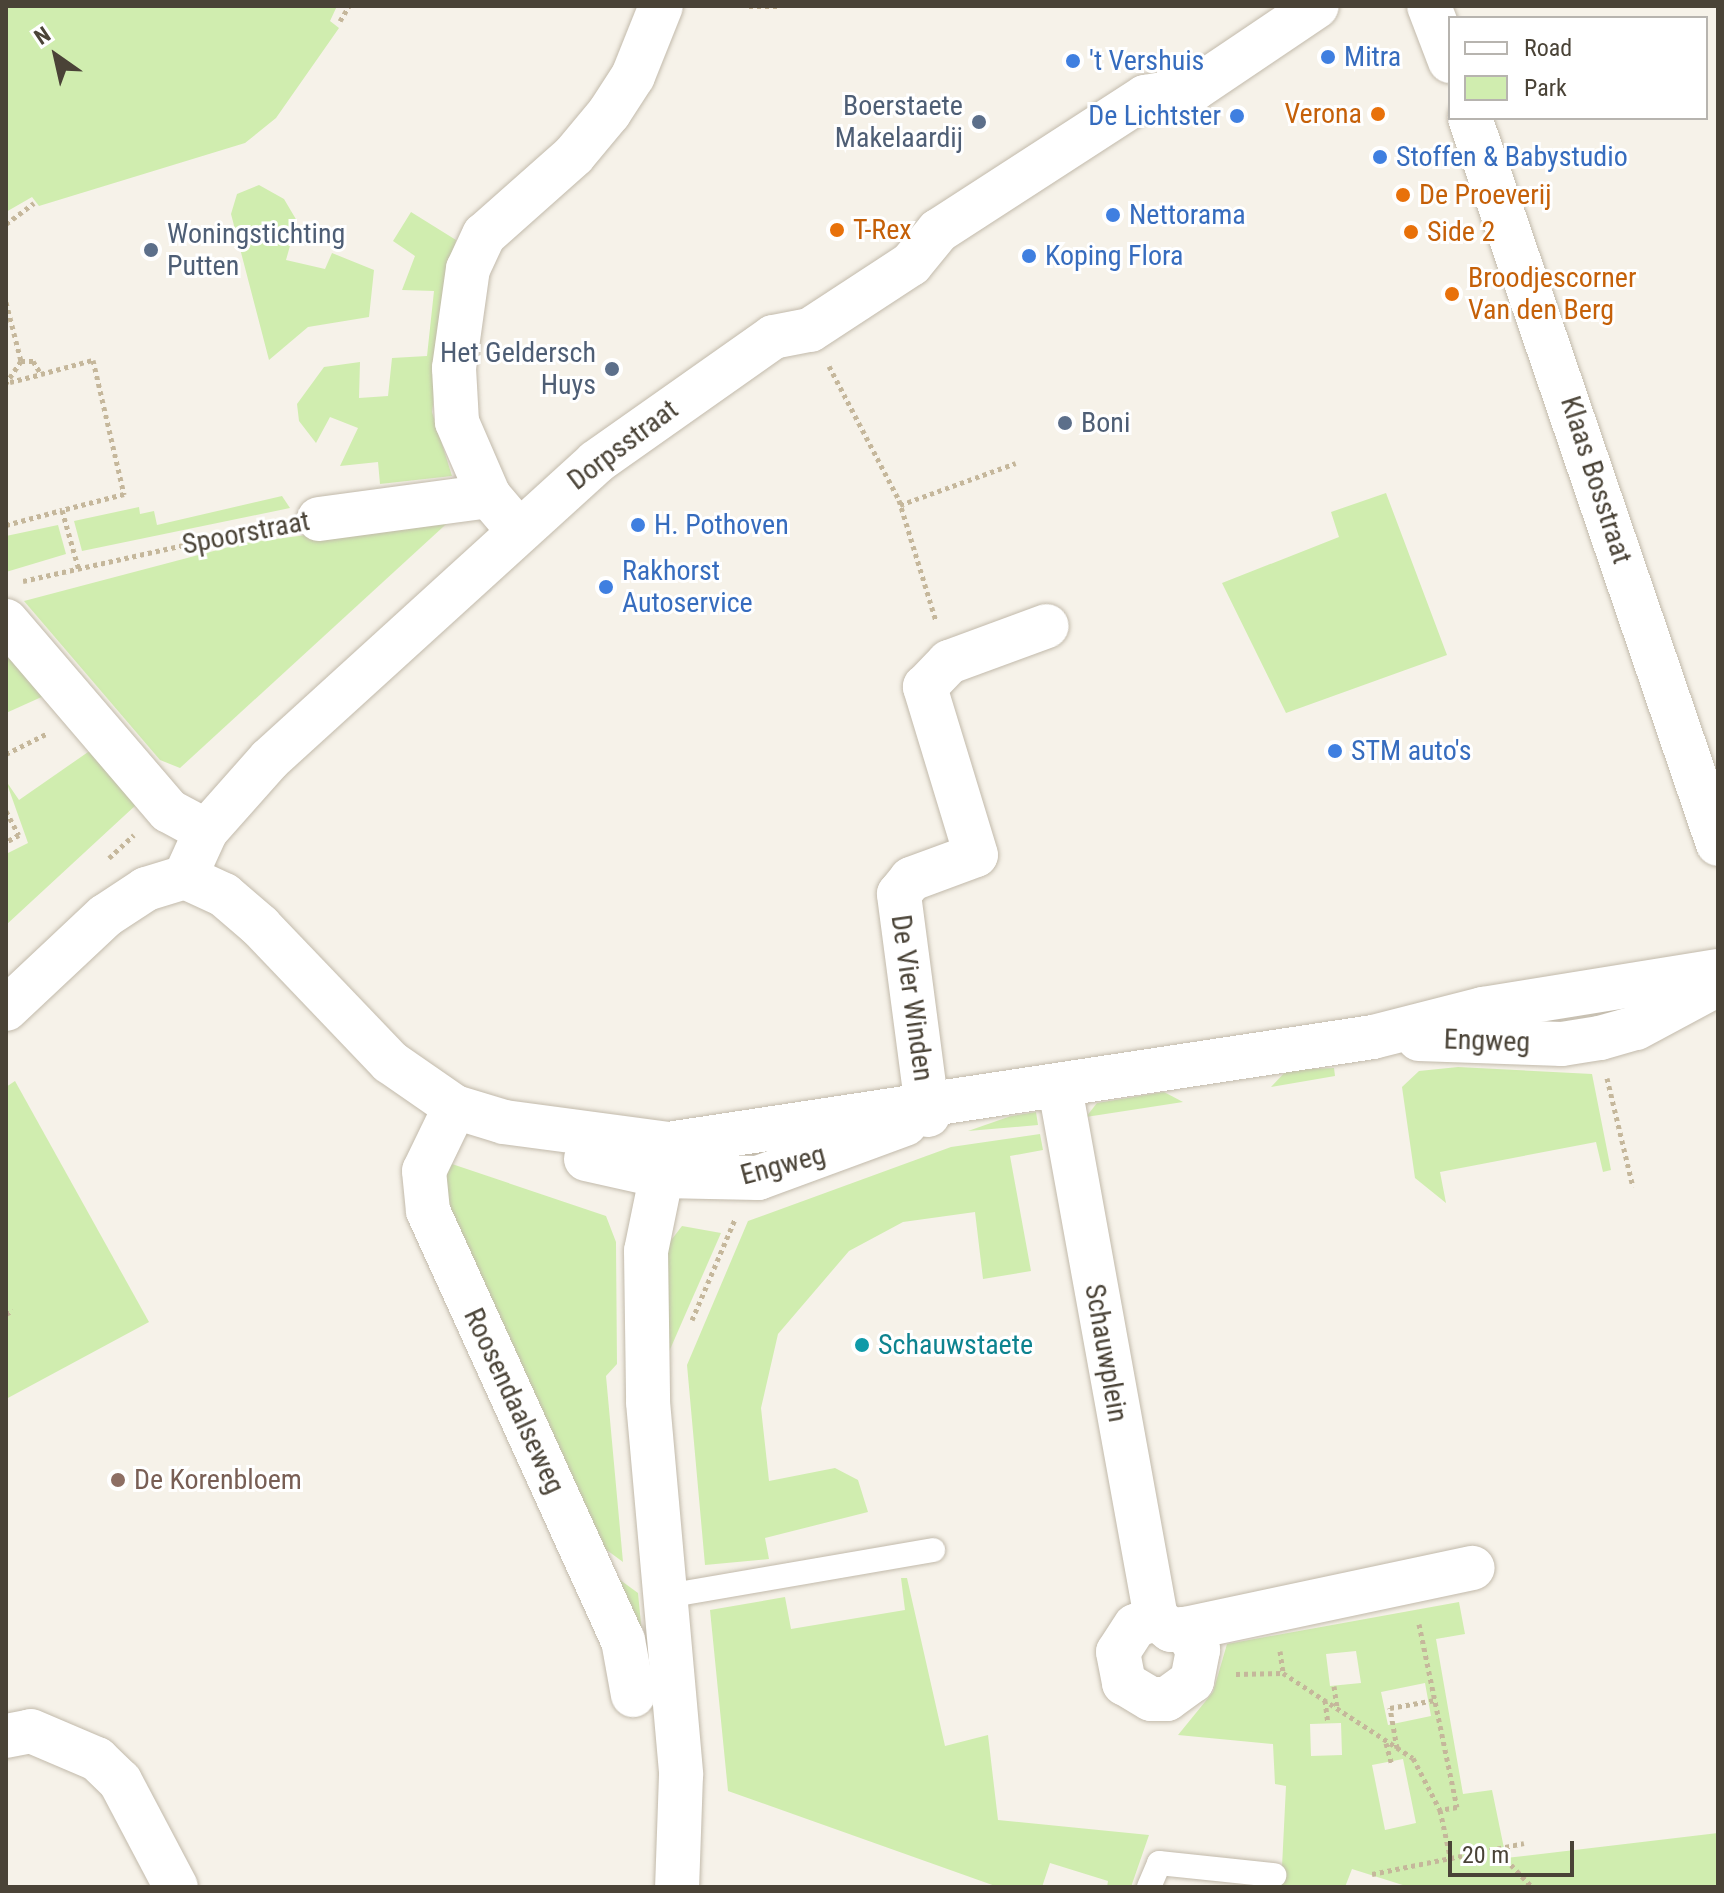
<!DOCTYPE html>
<style>
body{margin:0}
#map{position:relative;width:1724px;height:1893px;overflow:hidden;background:#f6f2e9;font-family:"Roboto Condensed",sans-serif}
div>[style]{position:absolute}
[style*='--x']{left:calc(var(--x)*1px);top:calc(var(--y)*1px);width:calc(var(--w)*1px);rotate:calc(var(--a)*1deg)}
.green>*{inset:0;background:#d0edaf}
.path>*{height:5px;margin-top:-2.5px;transform-origin:0;background:repeating-linear-gradient(90deg,#c5b79b 0 4px,transparent 0 8px)}
.roads{filter:drop-shadow(0 0 2px #c2baab) drop-shadow(0 0 2px #c2baab)}
.service>*{height:24px;margin:-12px;padding:0 12px;transform-origin:12px;border-radius:12px;background:#fff}
.minor>*{height:44px;margin:-22px;padding:0 22px;transform-origin:22px;border-radius:22px;background:#fff}
.tertiary>*{height:44px;margin:-22px;padding:0 22px;transform-origin:22px;border-radius:22px;background:#fff}
.dots>*{width:22px;height:22px;translate:-50% -50%;box-sizing:border-box;border:4px solid #fff;border-radius:50%}
span{translate:-50% -50%;white-space:nowrap;text-align:center;line-height:1.15;-webkit-text-stroke:6px #fff;paint-order:stroke}
.shop-label{font-size:28px;color:#366cbe}
.left{translate:0 -50%;text-align:left}
.right{translate:-100% -50%;text-align:right}
.service-label{font-size:28px;color:#4e5e75}
.food-label{font-size:28px;color:#c56008}
.street-label{font-size:28px;color:#4a4337}
.culture-label{font-size:28px;color:#0d838f}
.education-label{font-size:28px;color:#785e54}
.frame{position:absolute;inset:0;border:8px solid #4a4337;pointer-events:none}
.legend{position:absolute;left:1448px;top:16px;width:260px;height:104px;box-sizing:border-box;background:#fff;border:2px solid #b7b4af;margin:0;padding:10px 14px;list-style:none;font-size:24px;color:#4a4337}
.legend li{display:flex;align-items:center;gap:16px;height:40px}
.legend b{width:40px;border:2px solid #b7b4af}
.north{position:absolute;left:16px;top:16px;width:80px;height:80px;-webkit-text-stroke:6px #fff;paint-order:stroke;rotate:326deg;font-size:22px;font-weight:700;line-height:32px;text-align:center;color:#4a4337}
.north::after{content:'';display:block;margin:auto;width:28px;height:36px;background:#4a4337;clip-path:polygon(50% 0,100% 100%,50% 72%,0 100%)}
.scale{position:absolute;left:1448px;top:1841px;width:126px;height:36px;box-sizing:border-box;border:4px solid #4a4337;border-top:0;padding-left:10px;font-size:24px;line-height:28px;white-space:nowrap;color:#4a4337;-webkit-text-stroke:6px #fff;paint-order:stroke}
</style>
<div id="map">
<div class="green">
<i style="clip-path:polygon(6px 6px,337px 6px,330px 21px,339px 28px,276px 118px,245px 143px,39px 206px,32px 197px,6px 212px)"></i>
<i style="clip-path:polygon(259px 185px,284px 199px,297px 221px,286px 260px,325px 269px,332px 253px,374px 270px,369px 317px,308px 327px,269px 360px,231px 214px,237px 194px)"></i>
<i style="clip-path:polygon(411px 212px,456px 240px,432px 412px,452px 476px,380px 484px,378px 462px,340px 466px,358px 428px,330px 417px,316px 443px,299px 421px,297px 404px,324px 367px,360px 362px,359px 398px,388px 396px,392px 358px,427px 356px,434px 291px,402px 290px,415px 256px,393px 241px)"></i>
<i style="clip-path:polygon(1386px 493px,1447px 655px,1286px 713px,1222px 583px,1339px 537px,1331px 512px)"></i>
<i style="clip-path:polygon(282px 496px,290px 508px,82px 551px,74px 521px,139px 507px,140px 514px,154px 511px,157px 525px)"></i>
<i style="clip-path:polygon(455px 516px,180px 768px,160px 760px,24px 601px,244px 543px)"></i>
<i style="clip-path:polygon(58px 525px,66px 554px,6px 572px,6px 536px)"></i>
<i style="clip-path:polygon(6px 647px,46px 695px,6px 713px)"></i>
<i style="clip-path:polygon(91px 750px,137px 804px,6px 925px,6px 854px,28px 843px,6px 781px,19px 800px)"></i>
<i style="clip-path:polygon(1458px 1067px,1592px 1074px,1611px 1170px,1603px 1172px,1596px 1142px,1440px 1172px,1446px 1203px,1415px 1178px,1402px 1087px,1419px 1071px)"></i>
<i style="clip-path:polygon(1334px 1068px,1335px 1076px,1271px 1087px,1287px 1070px)"></i>
<i style="clip-path:polygon(15px 1081px,149px 1322px,6px 1399px,6px 1087px)"></i>
<i style="clip-path:polygon(1164px 1092px,1183px 1102px,1086px 1117px,1097px 1103px)"></i>
<i style="clip-path:polygon(1036px 1112px,1038px 1125px,968px 1131px,1011px 1116px)"></i>
<i style="clip-path:polygon(1040px 1134px,1043px 1150px,1010px 1156px,1031px 1271px,983px 1279px,975px 1212px,903px 1222px,849px 1251px,778px 1334px,761px 1408px,769px 1481px,835px 1468px,858px 1480px,868px 1512px,765px 1538px,769px 1559px,705px 1565px,687px 1365px,748px 1221px,951px 1147px)"></i>
<i style="clip-path:polygon(449px 1163px,606px 1216px,616px 1242px,617px 1364px,606px 1376px,623px 1562px,589px 1537px,439px 1182px)"></i>
<i style="clip-path:polygon(682px 1226px,721px 1233px,668px 1354px,662px 1252px)"></i>
<i style="clip-path:polygon(605px 1569px,638px 1593px,649px 1707px)"></i>
<i style="clip-path:polygon(901px 1578px,907px 1578px,945px 1746px,988px 1735px,998px 1820px,1149px 1835px,1131px 1887px,1107px 1887px,1108px 1881px,1050px 1863px,1042px 1887px,998px 1887px,728px 1791px,710px 1610px,785px 1597px,791px 1629px,905px 1610px)"></i>
<i style="clip-path:polygon(evenodd,1459px 1602px,1465px 1634px,1436px 1639px,1463px 1794px,1492px 1790px,1506px 1858px,1718px 1833px,1718px 1887px,1409px 1887px,1352px 1869px,1345px 1887px,1281px 1887px,1286px 1786px,1275px 1784px,1273px 1744px,1178px 1735px,1213px 1692px,1227px 1644px,1459px 1602px,1356px 1651px,1361px 1683px,1330px 1686px,1326px 1654px,1356px 1651px,1459px 1602px,1425px 1683px,1431px 1716px,1388px 1725px,1381px 1692px,1425px 1683px,1459px 1602px,1341px 1723px,1342px 1755px,1311px 1756px,1310px 1724px,1341px 1723px,1459px 1602px,1403px 1759px,1416px 1823px,1385px 1830px,1372px 1765px,1403px 1759px)"></i>
</div>
<div class="path">
<i style="--x:749;--y:6;--w:28;--a:0"></i>
<i style="--x:340;--y:21;--w:17;--a:-59"></i>
<i style="--x:6;--y:224;--w:35;--a:-37"></i>
<i style="--x:6;--y:302;--w:61;--a:75.7"></i>
<i style="--x:21;--y:361;--w:27;--a:124"></i>
<i style="--x:21;--y:361;--w:12;--a:0"></i>
<i style="--x:33;--y:361;--w:15;--a:58"></i>
<i style="--x:41;--y:374;--w:54;--a:-15.1"></i>
<i style="--x:93;--y:360;--w:138;--a:77"></i>
<i style="--x:124;--y:494;--w:64;--a:165.5"></i>
<i style="--x:829;--y:366;--w:151;--a:62.4"></i>
<i style="--x:899;--y:500;--w:127;--a:73"></i>
<i style="--x:10;--y:382;--w:32;--a:-14"></i>
<i style="--x:900;--y:505;--w:123;--a:-19.9"></i>
<i style="--x:6;--y:525;--w:58;--a:-15"></i>
<i style="--x:62;--y:510;--w:62;--a:74.2"></i>
<i style="--x:23;--y:581;--w:262;--a:-12.6"></i>
<i style="--x:6;--y:754;--w:47;--a:-26.6"></i>
<i style="--x:6;--y:811;--w:27;--a:62"></i>
<i style="--x:19;--y:835;--w:15;--a:152"></i>
<i style="--x:109;--y:858;--w:34;--a:-43"></i>
<i style="--x:1607;--y:1078;--w:112;--a:76.6"></i>
<i style="--x:6;--y:1314;--w:8;--a:-30"></i>
<i style="--x:692;--y:1320;--w:110;--a:-66.9"></i>
<i style="--x:1419;--y:1624;--w:187;--a:78.3"></i>
<i style="--x:1457;--y:1807;--w:17;--a:170"></i>
<i style="--x:1280;--y:1651;--w:22;--a:82"></i>
<i style="--x:1236;--y:1674;--w:47;--a:-1.2"></i>
<i style="--x:1283;--y:1673;--w:155;--a:33.2"></i>
<i style="--x:1413;--y:1758;--w:59;--a:62.6"></i>
<i style="--x:1440;--y:1810;--w:52;--a:77.8"></i>
<i style="--x:1334;--y:1686;--w:22;--a:82"></i>
<i style="--x:1325;--y:1700;--w:23;--a:83"></i>
<i style="--x:1386;--y:1743;--w:20;--a:75"></i>
<i style="--x:1397;--y:1748;--w:41;--a:-99.9"></i>
<i style="--x:1390;--y:1708;--w:46;--a:-10.1"></i>
<i style="--x:1500;--y:1853;--w:47;--a:46.7"></i>
<i style="--x:1372;--y:1874;--w:155;--a:-11.5"></i>
</div>
<div class="roads">
<div class="service">
<i style="--x:667;--y:1596;--w:270;--a:-9.8"></i>
<i style="--x:1149;--y:1887;--w:26;--a:-67"></i>
<i style="--x:1159;--y:1863;--w:116;--a:6"></i>
</div>
<div class="minor">
<i style="--x:1429;--y:6;--w:59;--a:69.1"></i>
<i style="--x:1470;--y:118;--w:767;--a:71.14"></i>
<i style="--x:319;--y:519;--w:172;--a:-7.7"></i>
<i style="--x:517;--y:529;--w:43;--a:-130.3"></i>
<i style="--x:489;--y:496;--w:81;--a:-113.4"></i>
<i style="--x:457;--y:422;--w:54;--a:-93.2"></i>
<i style="--x:454;--y:368;--w:100;--a:-82"></i>
<i style="--x:468;--y:269;--w:38;--a:-65"></i>
<i style="--x:484;--y:235;--w:120;--a:-41.6"></i>
<i style="--x:574;--y:155;--w:55;--a:-50.2"></i>
<i style="--x:609;--y:113;--w:44;--a:-57"></i>
<i style="--x:633;--y:76;--w:75;--a:-68.2"></i>
<i style="--x:6;--y:621;--w:250;--a:49.4"></i>
<i style="--x:169;--y:811;--w:42;--a:28.4"></i>
<i style="--x:185;--y:877;--w:51;--a:-65.5"></i>
<i style="--x:206;--y:831;--w:96;--a:-48.4"></i>
<i style="--x:270;--y:759;--w:441;--a:-42.3"></i>
<i style="--x:596;--y:462;--w:217;--a:-35.2"></i>
<i style="--x:773;--y:337;--w:38;--a:-11"></i>
<i style="--x:810;--y:330;--w:121;--a:-33.2"></i>
<i style="--x:911;--y:264;--w:43;--a:-50.7"></i>
<i style="--x:938;--y:231;--w:247;--a:-32.9"></i>
<i style="--x:1145;--y:97;--w:50;--a:-9.3"></i>
<i style="--x:1194;--y:89;--w:148;--a:-34"></i>
<i style="--x:1060;--y:1088;--w:539;--a:79.73"></i>
<i style="--x:1156;--y:1618;--w:19;--a:39"></i>
<i style="--x:1171;--y:1630;--w:14;--a:-4"></i>
<i style="--x:1185;--y:1629;--w:294;--a:-12"></i>
<i style="--x:455;--y:1107;--w:71;--a:115.8"></i>
<i style="--x:424;--y:1171;--w:40;--a:84.3"></i>
<i style="--x:428;--y:1211;--w:471;--a:65.6"></i>
<i style="--x:623;--y:1640;--w:56;--a:79.7"></i>
<i style="--x:928;--y:1115;--w:223;--a:-97.5"></i>
<i style="--x:899;--y:894;--w:19;--a:-51"></i>
<i style="--x:911;--y:879;--w:69;--a:-20.3"></i>
<i style="--x:976;--y:855;--w:176;--a:-106.9"></i>
<i style="--x:925;--y:687;--w:35;--a:-46"></i>
<i style="--x:949;--y:662;--w:104;--a:-20.2"></i>
<i style="--x:668;--y:1144;--w:109;--a:101.6"></i>
<i style="--x:646;--y:1251;--w:151;--a:89.2"></i>
<i style="--x:648;--y:1402;--w:374;--a:84.9"></i>
<i style="--x:681;--y:1775;--w:112;--a:92"></i>
<i style="--x:1156;--y:1618;--w:22;--a:159"></i>
<i style="--x:1135;--y:1626;--w:31;--a:123"></i>
<i style="--x:1118;--y:1652;--w:32;--a:79"></i>
<i style="--x:1124;--y:1683;--w:31;--a:31"></i>
<i style="--x:1151;--y:1699;--w:16;--a:0"></i>
<i style="--x:1167;--y:1699;--w:31;--a:-36"></i>
<i style="--x:1192;--y:1681;--w:32;--a:-79"></i>
<i style="--x:1198;--y:1650;--w:25;--a:-122"></i>
<i style="--x:6;--y:1736;--w:25;--a:-11"></i>
<i style="--x:31;--y:1731;--w:72;--a:23"></i>
<i style="--x:97;--y:1759;--w:32;--a:44"></i>
<i style="--x:120;--y:1781;--w:120;--a:62.2"></i>
</div>
<div class="tertiary">
<i style="--x:6;--y:1009;--w:136;--a:-43.2"></i>
<i style="--x:105;--y:916;--w:49;--a:-33.4"></i>
<i style="--x:146;--y:889;--w:41;--a:-17.1"></i>
<i style="--x:185;--y:877;--w:43;--a:24.8"></i>
<i style="--x:224;--y:895;--w:48;--a:40.7"></i>
<i style="--x:260;--y:926;--w:188;--a:46.3"></i>
<i style="--x:390;--y:1062;--w:79;--a:34.7"></i>
<i style="--x:455;--y:1107;--w:51;--a:17"></i>
<i style="--x:504;--y:1122;--w:165;--a:7.6"></i>
<i style="--x:668;--y:1144;--w:713;--a:-8.63"></i>
<i style="--x:1373;--y:1037;--w:114;--a:-14.3"></i>
<i style="--x:1483;--y:1009;--w:238;--a:-9.2"></i>
<i style="--x:1419;--y:1039;--w:143;--a:2"></i>
<i style="--x:1562;--y:1044;--w:38;--a:-9"></i>
<i style="--x:1600;--y:1038;--w:37;--a:-16"></i>
<i style="--x:1636;--y:1028;--w:93;--a:-28.2"></i>
<i style="--x:586;--y:1159;--w:78;--a:12.6"></i>
<i style="--x:662;--y:1176;--w:96;--a:1.2"></i>
<i style="--x:758;--y:1178;--w:157;--a:-20.2"></i>
</div>
</div>
<div class="dots">
<i style="left:1328px;top:57px;background:#3f7fe0"></i>
<i style="left:1073px;top:61px;background:#3f7fe0"></i>
<i style="left:1378px;top:114px;background:#e8710a"></i>
<i style="left:1237px;top:116px;background:#3f7fe0"></i>
<i style="left:979px;top:122px;background:#5c6f8a"></i>
<i style="left:1380px;top:157px;background:#3f7fe0"></i>
<i style="left:1403px;top:195px;background:#e8710a"></i>
<i style="left:1113px;top:215px;background:#3f7fe0"></i>
<i style="left:837px;top:230px;background:#e8710a"></i>
<i style="left:1411px;top:232px;background:#e8710a"></i>
<i style="left:151px;top:250px;background:#5c6f8a"></i>
<i style="left:1029px;top:256px;background:#3f7fe0"></i>
<i style="left:1452px;top:294px;background:#e8710a"></i>
<i style="left:612px;top:369px;background:#5c6f8a"></i>
<i style="left:1065px;top:423px;background:#5c6f8a"></i>
<i style="left:638px;top:525px;background:#3f7fe0"></i>
<i style="left:606px;top:587px;background:#3f7fe0"></i>
<i style="left:1335px;top:751px;background:#3f7fe0"></i>
<i style="left:862px;top:1345px;background:#0f9aa8"></i>
<i style="left:118px;top:1480px;background:#8d6e63"></i>
</div>
<div class="shop-label">
<span class="left" style="left:1344px;top:57px">Mitra</span>
<span class="left" style="left:1089px;top:61px">'t Vershuis</span>
<span class="right" style="left:1221px;top:116px">De Lichtster</span>
<span class="left" style="left:1396px;top:157px">Stoffen &amp; Babystudio</span>
<span class="left" style="left:1129px;top:215px">Nettorama</span>
<span class="left" style="left:1045px;top:256px">Koping Flora</span>
<span class="left" style="left:654px;top:525px">H. Pothoven</span>
<span class="left" style="left:622px;top:587px">Rakhorst<br>Autoservice</span>
<span class="left" style="left:1351px;top:751px">STM auto's</span>
</div>
<div class="service-label">
<span class="right" style="left:963px;top:122px">Boerstaete<br>Makelaardij</span>
<span class="left" style="left:167px;top:250px">Woningstichting<br>Putten</span>
<span class="right" style="left:596px;top:369px">Het Geldersch<br>Huys</span>
<span class="left" style="left:1081px;top:423px">Boni</span>
</div>
<div class="food-label">
<span class="right" style="left:1362px;top:114px">Verona</span>
<span class="left" style="left:1419px;top:195px">De Proeverij</span>
<span class="left" style="left:853px;top:230px">T-Rex</span>
<span class="left" style="left:1427px;top:232px">Side 2</span>
<span class="left" style="left:1468px;top:294px">Broodjescorner<br>Van den Berg</span>
</div>
<div class="street-label">
<span style="left:623px;top:445px;rotate:-37deg">Dorpsstraat</span>
<span style="left:1596px;top:480px;rotate:72deg">Klaas Bosstraat</span>
<span style="left:246px;top:533px;rotate:-11deg">Spoorstraat</span>
<span style="left:912px;top:998px;rotate:82deg">De Vier Winden</span>
<span style="left:1487px;top:1041px;rotate:2deg">Engweg</span>
<span style="left:783px;top:1165px;rotate:-15deg">Engweg</span>
<span style="left:1106px;top:1353px;rotate:80deg">Schauwplein</span>
<span style="left:514px;top:1401px;rotate:65deg">Roosendaalseweg</span>
</div>
<div class="culture-label">
<span class="left" style="left:878px;top:1345px">Schauwstaete</span>
</div>
<div class="education-label">
<span class="left" style="left:134px;top:1480px">De Korenbloem</span>
</div>
<div class="frame"></div>
<ul class="legend">
<li><b style="height:10px;background:#fff"></b>Road</li>
<li><b style="height:22px;background:#d0edaf"></b>Park</li>
</ul>
<div class="north">N</div>
<div class="scale">20 m</div>
</div>
